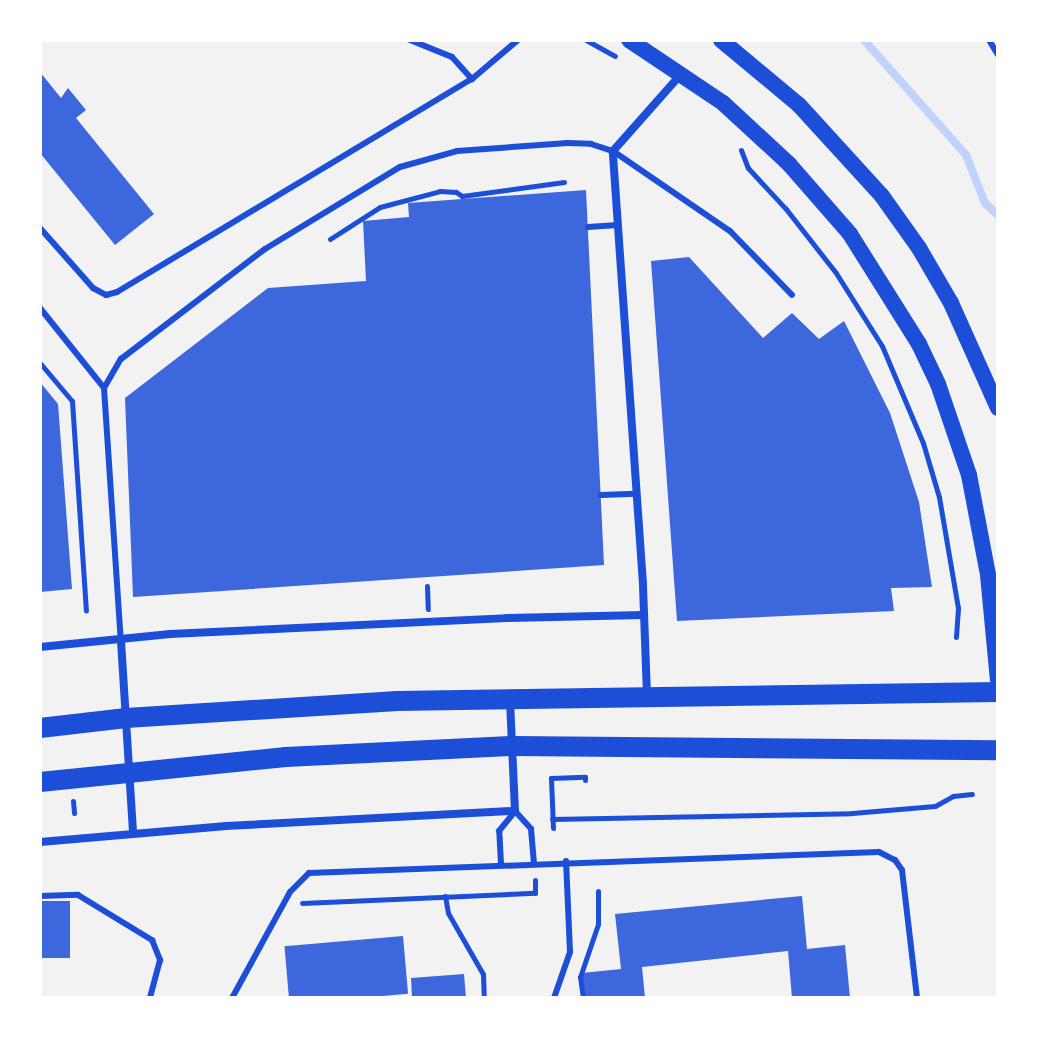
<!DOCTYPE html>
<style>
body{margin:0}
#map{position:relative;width:1038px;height:1038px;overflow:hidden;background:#f2f2f2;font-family:Figtree,sans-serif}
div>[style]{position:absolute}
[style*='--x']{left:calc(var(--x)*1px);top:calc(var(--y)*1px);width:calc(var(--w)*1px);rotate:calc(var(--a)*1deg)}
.stream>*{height:8px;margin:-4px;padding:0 4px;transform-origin:4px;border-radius:4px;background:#bfd3fe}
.building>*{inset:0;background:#3d67dc;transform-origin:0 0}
.path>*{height:5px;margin:-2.5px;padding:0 2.5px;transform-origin:2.5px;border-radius:2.5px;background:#1d4ed8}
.service>*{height:6px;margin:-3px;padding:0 3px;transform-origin:3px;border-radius:3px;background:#1d4ed8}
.minor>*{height:8px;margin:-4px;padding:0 4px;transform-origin:4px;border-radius:4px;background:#1d4ed8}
.secondary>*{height:16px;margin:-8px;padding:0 8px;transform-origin:8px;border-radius:8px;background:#1d4ed8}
.primary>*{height:20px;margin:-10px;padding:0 10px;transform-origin:10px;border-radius:10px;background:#1d4ed8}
span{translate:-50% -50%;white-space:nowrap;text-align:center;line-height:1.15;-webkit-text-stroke:7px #fff;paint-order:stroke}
.frame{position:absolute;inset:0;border:42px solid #fff;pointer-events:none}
</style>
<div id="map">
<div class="stream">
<i style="--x:864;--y:40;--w:154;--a:48.4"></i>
<i style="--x:966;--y:155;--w:52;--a:68.4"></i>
<i style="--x:985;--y:203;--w:18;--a:43"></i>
</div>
<div class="building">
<i style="clip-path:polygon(40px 72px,61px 98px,68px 88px,86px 110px,76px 118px,154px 214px,115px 245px,40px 153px)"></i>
<i style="clip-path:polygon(586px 190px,604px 565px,133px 597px,125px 398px,268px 288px,366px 281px,363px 221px,409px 217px,408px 203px)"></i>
<i style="clip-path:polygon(689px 257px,763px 338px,792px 313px,819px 339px,844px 321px,890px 413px,919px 502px,932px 587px,891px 588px,894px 611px,677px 621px,651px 261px)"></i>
<i style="clip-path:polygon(40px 382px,58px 404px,72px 589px,40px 592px)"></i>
<i style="clip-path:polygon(802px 896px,807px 949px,845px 945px,850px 998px,792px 998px,788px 951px,642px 967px,645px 998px,585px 998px,582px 973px,621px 969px,615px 914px)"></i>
<i style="left:40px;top:901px;width:30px;height:57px"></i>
<i style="left:403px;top:936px;width:58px;height:119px;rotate:85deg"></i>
<i style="clip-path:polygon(464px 974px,466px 998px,412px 998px,411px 978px)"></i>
</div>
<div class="path">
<i style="--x:586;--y:40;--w:33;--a:29"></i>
<i style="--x:741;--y:150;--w:19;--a:69"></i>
<i style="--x:748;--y:168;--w:56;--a:47.2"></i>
<i style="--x:786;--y:209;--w:81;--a:52"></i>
<i style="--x:836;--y:273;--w:86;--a:57.8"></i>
<i style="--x:882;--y:346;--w:105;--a:67.1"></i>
<i style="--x:923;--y:443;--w:56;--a:73.5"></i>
<i style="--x:939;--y:497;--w:113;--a:80.3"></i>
<i style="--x:958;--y:608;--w:29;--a:94"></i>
<i style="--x:330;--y:239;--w:59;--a:-32.6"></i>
<i style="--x:380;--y:207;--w:62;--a:-14.9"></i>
<i style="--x:440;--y:191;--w:16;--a:4"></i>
<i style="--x:456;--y:192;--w:7;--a:34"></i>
<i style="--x:462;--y:196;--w:103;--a:-7.8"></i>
<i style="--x:40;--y:363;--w:50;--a:49.9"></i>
<i style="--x:72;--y:401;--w:210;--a:86.2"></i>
<i style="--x:427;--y:586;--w:23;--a:88"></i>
<i style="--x:73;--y:801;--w:12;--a:85"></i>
<i style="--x:552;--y:819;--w:300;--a:-1.1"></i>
<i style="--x:852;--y:813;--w:83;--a:-4.8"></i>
<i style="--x:935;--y:806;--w:21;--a:-29"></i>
<i style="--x:953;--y:796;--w:19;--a:-6"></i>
<i style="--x:553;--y:828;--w:50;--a:-92.3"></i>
<i style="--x:551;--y:778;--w:34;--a:-2"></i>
<i style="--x:585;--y:777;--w:3;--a:90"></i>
<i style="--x:445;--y:896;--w:17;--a:80"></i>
<i style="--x:448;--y:913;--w:70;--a:60.2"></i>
<i style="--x:483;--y:974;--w:24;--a:88"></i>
<i style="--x:302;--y:903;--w:233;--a:-2.5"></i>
<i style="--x:535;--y:893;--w:13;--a:-90"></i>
<i style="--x:583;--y:998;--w:21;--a:-98"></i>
<i style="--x:580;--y:977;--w:56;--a:-71.2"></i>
<i style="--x:598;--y:924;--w:33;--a:-90"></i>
</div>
<div class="service">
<i style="--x:410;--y:40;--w:45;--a:22"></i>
<i style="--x:452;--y:57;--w:30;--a:48"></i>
<i style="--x:989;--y:40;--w:17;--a:59"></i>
<i style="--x:588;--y:227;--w:30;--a:-4"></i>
<i style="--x:40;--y:228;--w:80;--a:48.5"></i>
<i style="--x:93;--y:288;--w:15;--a:28"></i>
<i style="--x:106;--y:295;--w:11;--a:-15"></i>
<i style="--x:117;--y:292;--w:414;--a:-31"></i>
<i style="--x:472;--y:79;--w:60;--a:-40.3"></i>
<i style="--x:40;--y:308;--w:102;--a:51.3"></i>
<i style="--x:104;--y:388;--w:254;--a:86.2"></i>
<i style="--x:104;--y:388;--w:34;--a:-60"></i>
<i style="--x:121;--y:359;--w:181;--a:-37.4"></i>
<i style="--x:265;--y:249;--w:158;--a:-31.3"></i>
<i style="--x:400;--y:167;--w:59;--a:-15.7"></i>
<i style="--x:457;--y:151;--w:111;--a:-4.1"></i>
<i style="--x:568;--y:143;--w:23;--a:2"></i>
<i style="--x:591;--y:144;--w:23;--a:18"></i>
<i style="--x:613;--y:151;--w:142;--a:34.4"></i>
<i style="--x:730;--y:231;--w:89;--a:45.9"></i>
<i style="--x:601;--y:495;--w:35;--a:-2"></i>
<i style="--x:501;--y:864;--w:33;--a:-93"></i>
<i style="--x:499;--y:831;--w:26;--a:-51"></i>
<i style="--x:515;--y:811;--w:24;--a:48"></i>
<i style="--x:531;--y:829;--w:34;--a:85"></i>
<i style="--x:40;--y:896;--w:38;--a:-2"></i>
<i style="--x:78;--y:895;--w:87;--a:31.3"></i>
<i style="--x:152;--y:940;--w:22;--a:68"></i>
<i style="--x:160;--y:960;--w:39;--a:105"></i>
<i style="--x:232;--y:998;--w:121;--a:-61.3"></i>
<i style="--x:290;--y:892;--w:27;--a:-45"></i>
<i style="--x:309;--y:873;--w:570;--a:-2.11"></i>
<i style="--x:879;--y:852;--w:18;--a:27"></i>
<i style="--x:895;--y:860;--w:12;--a:55"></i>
<i style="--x:902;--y:870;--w:129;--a:83.3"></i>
<i style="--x:554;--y:998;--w:49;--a:-70.8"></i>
<i style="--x:570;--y:952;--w:91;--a:-92.5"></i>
</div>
<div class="minor">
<i style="--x:121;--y:641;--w:192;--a:86.4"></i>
<i style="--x:40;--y:647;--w:131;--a:-5.7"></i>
<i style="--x:170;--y:634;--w:337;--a:-2.7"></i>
<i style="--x:507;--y:618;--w:137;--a:-1.3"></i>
<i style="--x:647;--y:695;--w:111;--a:-92.1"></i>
<i style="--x:643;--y:584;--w:434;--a:-94"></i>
<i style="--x:613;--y:151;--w:104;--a:-48.5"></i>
<i style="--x:40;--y:842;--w:187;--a:-4.9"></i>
<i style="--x:226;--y:826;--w:289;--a:-3"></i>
<i style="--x:515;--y:811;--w:111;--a:-92.6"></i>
</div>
<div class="secondary">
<i style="--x:629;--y:40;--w:113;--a:33.8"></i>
<i style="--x:723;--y:103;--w:90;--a:42.7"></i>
<i style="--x:789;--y:164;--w:93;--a:48.9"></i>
<i style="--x:850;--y:234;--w:130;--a:57.9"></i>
<i style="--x:919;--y:344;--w:44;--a:64.6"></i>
<i style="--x:938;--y:384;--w:96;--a:71.2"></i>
<i style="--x:969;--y:475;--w:102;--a:79.2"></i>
<i style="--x:988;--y:575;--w:105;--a:84.6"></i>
<i style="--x:721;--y:40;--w:102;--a:39.8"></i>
<i style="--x:799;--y:105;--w:123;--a:47.6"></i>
<i style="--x:882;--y:196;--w:64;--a:54.6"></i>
<i style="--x:919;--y:248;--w:64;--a:59.8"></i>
<i style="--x:951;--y:303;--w:115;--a:65.9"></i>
</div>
<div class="primary">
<i style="--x:40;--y:728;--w:87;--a:-6.6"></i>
<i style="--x:126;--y:718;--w:272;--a:-3.6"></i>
<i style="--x:397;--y:701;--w:601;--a:-0.86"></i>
<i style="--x:40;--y:782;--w:247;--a:-5.8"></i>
<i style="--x:286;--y:757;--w:226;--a:-2.8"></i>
<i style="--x:512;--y:746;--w:486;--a:0.5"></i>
</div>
<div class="frame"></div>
</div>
